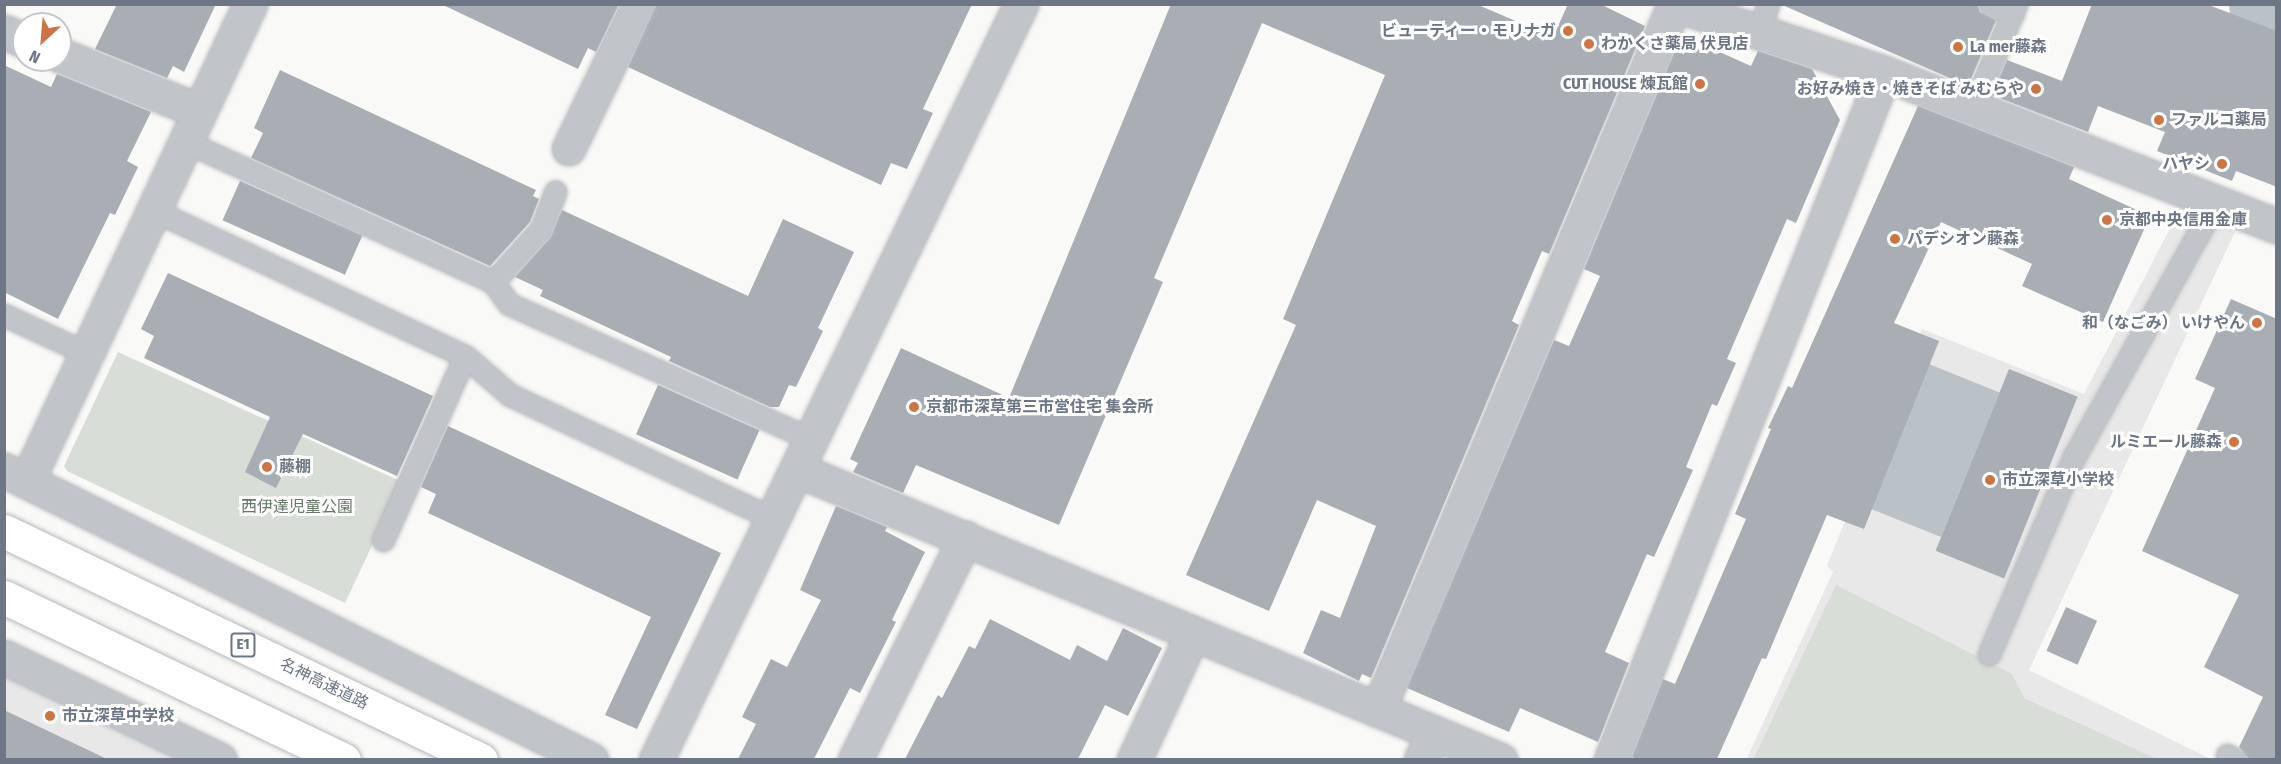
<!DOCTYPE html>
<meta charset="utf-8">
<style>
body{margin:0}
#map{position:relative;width:2281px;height:764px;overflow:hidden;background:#f9f9f7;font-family:"Fira Sans Condensed","Noto Sans JP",sans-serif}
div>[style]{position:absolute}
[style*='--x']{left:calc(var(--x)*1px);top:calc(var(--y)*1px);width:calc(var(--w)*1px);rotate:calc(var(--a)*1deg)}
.built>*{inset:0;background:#e7e8e7}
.green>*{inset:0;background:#d9ddd7}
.water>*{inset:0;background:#bac2c7;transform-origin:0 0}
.river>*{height:75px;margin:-37.5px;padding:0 37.5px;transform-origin:37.5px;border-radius:37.5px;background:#bac2c7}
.building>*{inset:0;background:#a9aeb5;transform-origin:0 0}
.roads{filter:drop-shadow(0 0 2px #b5b7bb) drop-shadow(0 0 2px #b5b7bb)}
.service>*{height:21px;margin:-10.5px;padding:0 10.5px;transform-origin:10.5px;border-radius:10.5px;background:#c1c4c8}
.pedestrian>*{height:32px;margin:-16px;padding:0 16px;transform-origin:16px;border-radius:16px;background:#c1c4c8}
.minor>*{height:33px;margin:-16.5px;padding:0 16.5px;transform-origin:16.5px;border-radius:16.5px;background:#c1c4c8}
.motorway>*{height:33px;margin:-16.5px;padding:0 16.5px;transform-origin:16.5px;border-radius:16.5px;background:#fff}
.dots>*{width:16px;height:16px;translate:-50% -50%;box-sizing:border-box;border:3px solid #fff;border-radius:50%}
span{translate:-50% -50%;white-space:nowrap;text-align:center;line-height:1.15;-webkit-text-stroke:6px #fff;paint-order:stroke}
.shield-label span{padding:2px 4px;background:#fff;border:2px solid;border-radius:4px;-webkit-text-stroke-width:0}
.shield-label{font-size:15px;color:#6c7684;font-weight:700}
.poi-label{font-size:16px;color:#6c7684;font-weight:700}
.right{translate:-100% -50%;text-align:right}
.left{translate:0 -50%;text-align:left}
.park-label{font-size:16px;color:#676}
.street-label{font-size:16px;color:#6c7684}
.frame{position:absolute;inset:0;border:6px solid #6c7684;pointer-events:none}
.north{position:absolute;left:12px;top:12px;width:60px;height:60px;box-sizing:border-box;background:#fff;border:2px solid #c4c8ce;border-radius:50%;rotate:206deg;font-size:16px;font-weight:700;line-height:24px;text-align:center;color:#6c7684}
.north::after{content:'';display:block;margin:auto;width:21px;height:27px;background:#ce7443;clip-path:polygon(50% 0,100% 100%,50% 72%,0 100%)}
</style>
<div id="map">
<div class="built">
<i style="clip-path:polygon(2179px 211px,2235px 232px,2029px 670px,2211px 759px,1746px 760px,1833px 572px,1827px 566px,1922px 329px,2084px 394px)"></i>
<i style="clip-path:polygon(5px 673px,185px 759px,5px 759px)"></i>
</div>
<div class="green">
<i style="clip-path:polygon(118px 352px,402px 482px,345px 603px,67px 471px,64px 466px)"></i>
<i style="clip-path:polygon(1836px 585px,2012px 674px,2024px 698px,2157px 759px,1753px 760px)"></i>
</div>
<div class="water">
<i style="left:1929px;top:364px;width:76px;height:156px;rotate:22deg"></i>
</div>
<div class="river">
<i style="--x:2266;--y:4;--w:16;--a:50"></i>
</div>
<div class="building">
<i style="clip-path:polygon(117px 4px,216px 4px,184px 72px,173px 66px,167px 78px,95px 49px)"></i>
<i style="clip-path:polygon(441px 4px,619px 4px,596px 52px,588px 48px,578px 69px)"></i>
<i style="clip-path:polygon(657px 4px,972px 4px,923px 109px,933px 113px,907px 169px,891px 163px,881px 185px,628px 67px)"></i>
<i style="clip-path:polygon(1171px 4px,1476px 4px,1553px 37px,1568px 4px,1600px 4px,1645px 26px,1549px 254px,1542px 251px,1512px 321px,1519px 325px,1371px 678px,1362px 674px,1359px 681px,1303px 653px,1321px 610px,1340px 618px,1376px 526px,1317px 500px,1269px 611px,1186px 575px,1296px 325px,1283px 319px,1385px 75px,1262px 23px,1154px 278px,1163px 282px,1059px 525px,916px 465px,903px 493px,853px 472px,858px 463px,850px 459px,901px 348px,1009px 398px)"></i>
<i style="clip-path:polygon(1780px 4px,1977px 4px,1980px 12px,1996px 20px,1968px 86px)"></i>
<i style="clip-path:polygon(2092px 4px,2206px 4px,2277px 31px,2277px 187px,2236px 171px,2232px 181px,2157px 151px,2165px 132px,2098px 106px,2088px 132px,1992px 95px,2007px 60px,2062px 81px)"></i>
<i style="clip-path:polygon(1679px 41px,1702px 51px,1704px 45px,1751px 66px,1758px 51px,1812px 69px,1840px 120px,1796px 223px,1787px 219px,1727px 359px,1736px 363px,1717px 406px,1712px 404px,1686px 467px,1693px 470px,1654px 557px,1647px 554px,1605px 652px,1629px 663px,1598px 742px,1520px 708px,1509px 732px,1407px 688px,1554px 340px,1569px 346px,1600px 276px,1584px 269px)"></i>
<i style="clip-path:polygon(4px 65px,51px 87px,57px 74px,151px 112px,127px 161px,138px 167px,115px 215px,110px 213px,58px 319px,4px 292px)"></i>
<i style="clip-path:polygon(280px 70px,536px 190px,533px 196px,539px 199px,530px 222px,490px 266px,251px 158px,263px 133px,254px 128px)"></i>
<i style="clip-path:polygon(1918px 106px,2074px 167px,2069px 179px,2150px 216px,2103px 322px,2022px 286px,2032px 264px,1941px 222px,1894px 323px,1939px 341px,1864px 529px,1827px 515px,1766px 659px,1762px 658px,1717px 759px,1637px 759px,1632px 757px,1663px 679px,1675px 684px,1746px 519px,1735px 514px,1771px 429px,1768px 428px,1788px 386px,1792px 388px)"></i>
<i style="left:240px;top:181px;width:134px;height:43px;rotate:24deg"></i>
<i style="clip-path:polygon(562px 210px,748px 296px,783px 219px,854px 252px,818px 328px,823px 331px,796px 387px,789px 385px,779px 407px,770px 407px,669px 361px,671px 357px,540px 296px,543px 290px,515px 277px,551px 237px)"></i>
<i style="clip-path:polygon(168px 273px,433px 396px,397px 476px,303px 434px,276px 488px,245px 472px,270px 417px,144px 358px,154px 336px,141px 329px)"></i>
<i style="clip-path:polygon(2231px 299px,2277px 319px,2277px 759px,2249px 759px,2239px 747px,2263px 697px,2204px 667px,2239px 595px,2142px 551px,2215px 388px,2195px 379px)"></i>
<i style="left:2009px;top:369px;width:74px;height:196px;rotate:22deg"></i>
<i style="left:658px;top:385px;width:111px;height:54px;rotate:24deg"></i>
<i style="clip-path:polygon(448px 426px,721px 553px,637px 729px,605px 715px,651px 617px,428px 513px,436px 494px,421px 487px)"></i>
<i style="clip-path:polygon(836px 506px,887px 527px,885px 531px,925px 552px,892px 620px,896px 622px,860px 693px,850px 688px,814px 759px,738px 759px,756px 724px,742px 717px,771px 659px,787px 667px,821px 600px,800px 590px)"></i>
<i style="left:2066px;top:607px;width:34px;height:48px;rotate:24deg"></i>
<i style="clip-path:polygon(990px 619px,1070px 660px,1077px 645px,1107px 661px,1123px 628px,1162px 648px,1128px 716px,1105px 705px,1078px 759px,905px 759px,938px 695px,942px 698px,969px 646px,975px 649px)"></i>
<i style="clip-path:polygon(4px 710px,107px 759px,4px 759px)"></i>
</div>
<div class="roads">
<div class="service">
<i style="--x:1989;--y:4;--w:26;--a:21"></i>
<i style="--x:1759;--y:32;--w:29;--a:-72"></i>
<i style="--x:1973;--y:108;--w:113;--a:-67.5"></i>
<i style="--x:184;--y:141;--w:340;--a:24.5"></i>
<i style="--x:493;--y:282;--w:27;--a:54"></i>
<i style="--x:509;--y:304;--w:333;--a:24.1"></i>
<i style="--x:153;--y:210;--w:344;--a:25.1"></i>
<i style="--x:493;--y:282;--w:72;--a:-47.8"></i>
<i style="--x:541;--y:229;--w:40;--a:-69"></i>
<i style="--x:4;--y:315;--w:90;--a:24.9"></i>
<i style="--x:383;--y:540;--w:201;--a:-66"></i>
<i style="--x:465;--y:356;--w:60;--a:40.9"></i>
<i style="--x:510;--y:395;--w:292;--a:25.2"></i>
<i style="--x:1989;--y:654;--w:215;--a:-66.7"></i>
<i style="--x:2074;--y:457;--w:292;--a:-60.9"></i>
<i style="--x:2227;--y:755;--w:10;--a:29"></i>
</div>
<div class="pedestrian">
<i style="--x:569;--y:149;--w:161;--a:-64.2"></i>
</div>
<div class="minor">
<i style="--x:1674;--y:4;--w:221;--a:18.2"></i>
<i style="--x:1884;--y:73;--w:421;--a:21.3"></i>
<i style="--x:4;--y:32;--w:22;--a:22"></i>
<i style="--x:60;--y:55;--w:150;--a:21.9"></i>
<i style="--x:4;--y:470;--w:655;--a:26.29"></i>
<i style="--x:798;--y:470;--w:760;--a:22.45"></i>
<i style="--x:27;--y:481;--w:527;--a:-64.94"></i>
<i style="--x:4;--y:657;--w:239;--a:25.5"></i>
<i style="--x:1378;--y:710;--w:765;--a:-67.22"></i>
<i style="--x:656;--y:760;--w:840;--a:-64.23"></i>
<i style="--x:855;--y:760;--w:248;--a:-63.6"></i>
<i style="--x:1134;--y:760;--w:140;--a:-65.1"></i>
<i style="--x:1421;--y:760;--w:30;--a:-64"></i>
<i style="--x:1611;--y:760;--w:739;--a:-68.33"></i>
</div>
<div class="motorway">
<i style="--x:4;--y:531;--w:529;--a:25.64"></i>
<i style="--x:4;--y:597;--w:377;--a:25.6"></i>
</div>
</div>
<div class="dots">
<i style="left:1568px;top:31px;background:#ce7443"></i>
<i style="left:1589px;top:44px;background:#ce7443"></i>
<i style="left:1958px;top:47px;background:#ce7443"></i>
<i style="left:1700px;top:84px;background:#ce7443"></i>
<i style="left:2036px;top:89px;background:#ce7443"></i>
<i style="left:2159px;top:120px;background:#ce7443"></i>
<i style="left:2222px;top:164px;background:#ce7443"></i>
<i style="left:2107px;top:220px;background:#ce7443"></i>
<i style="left:1895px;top:239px;background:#ce7443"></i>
<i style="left:2257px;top:323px;background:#ce7443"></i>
<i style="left:914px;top:407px;background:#ce7443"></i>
<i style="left:2234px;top:442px;background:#ce7443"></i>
<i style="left:267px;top:467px;background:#ce7443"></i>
<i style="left:1990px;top:480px;background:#ce7443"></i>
<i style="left:50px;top:716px;background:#ce7443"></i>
</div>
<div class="shield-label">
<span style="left:243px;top:645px">E1</span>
</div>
<div class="poi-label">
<span class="right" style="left:1556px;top:31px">ビューティー・モリナガ</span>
<span class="left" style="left:1601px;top:44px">わかくさ薬局 伏見店</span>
<span class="left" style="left:1970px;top:47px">La mer藤森</span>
<span class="right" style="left:1688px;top:84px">CUT HOUSE 煉瓦館</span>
<span class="right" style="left:2024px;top:89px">お好み焼き・焼きそば みむらや</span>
<span class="left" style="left:2171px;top:120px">ファルコ薬局</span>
<span class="right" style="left:2210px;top:164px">ハヤシ</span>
<span class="left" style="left:2119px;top:220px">京都中央信用金庫</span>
<span class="left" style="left:1907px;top:239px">パデシオン藤森</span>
<span class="right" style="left:2245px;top:323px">和（なごみ） いけやん</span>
<span class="left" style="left:926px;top:407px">京都市深草第三市営住宅 集会所</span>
<span class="right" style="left:2222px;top:442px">ルミエール藤森</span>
<span class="left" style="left:279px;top:467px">藤棚</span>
<span class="left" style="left:2002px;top:480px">市立深草小学校</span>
<span class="left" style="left:62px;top:716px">市立深草中学校</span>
</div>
<div class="park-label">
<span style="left:297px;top:507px">西伊達児童公園</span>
</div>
<div class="street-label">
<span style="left:324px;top:684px;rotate:26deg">名神高速道路</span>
</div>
<div class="frame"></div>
<div class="north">N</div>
</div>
